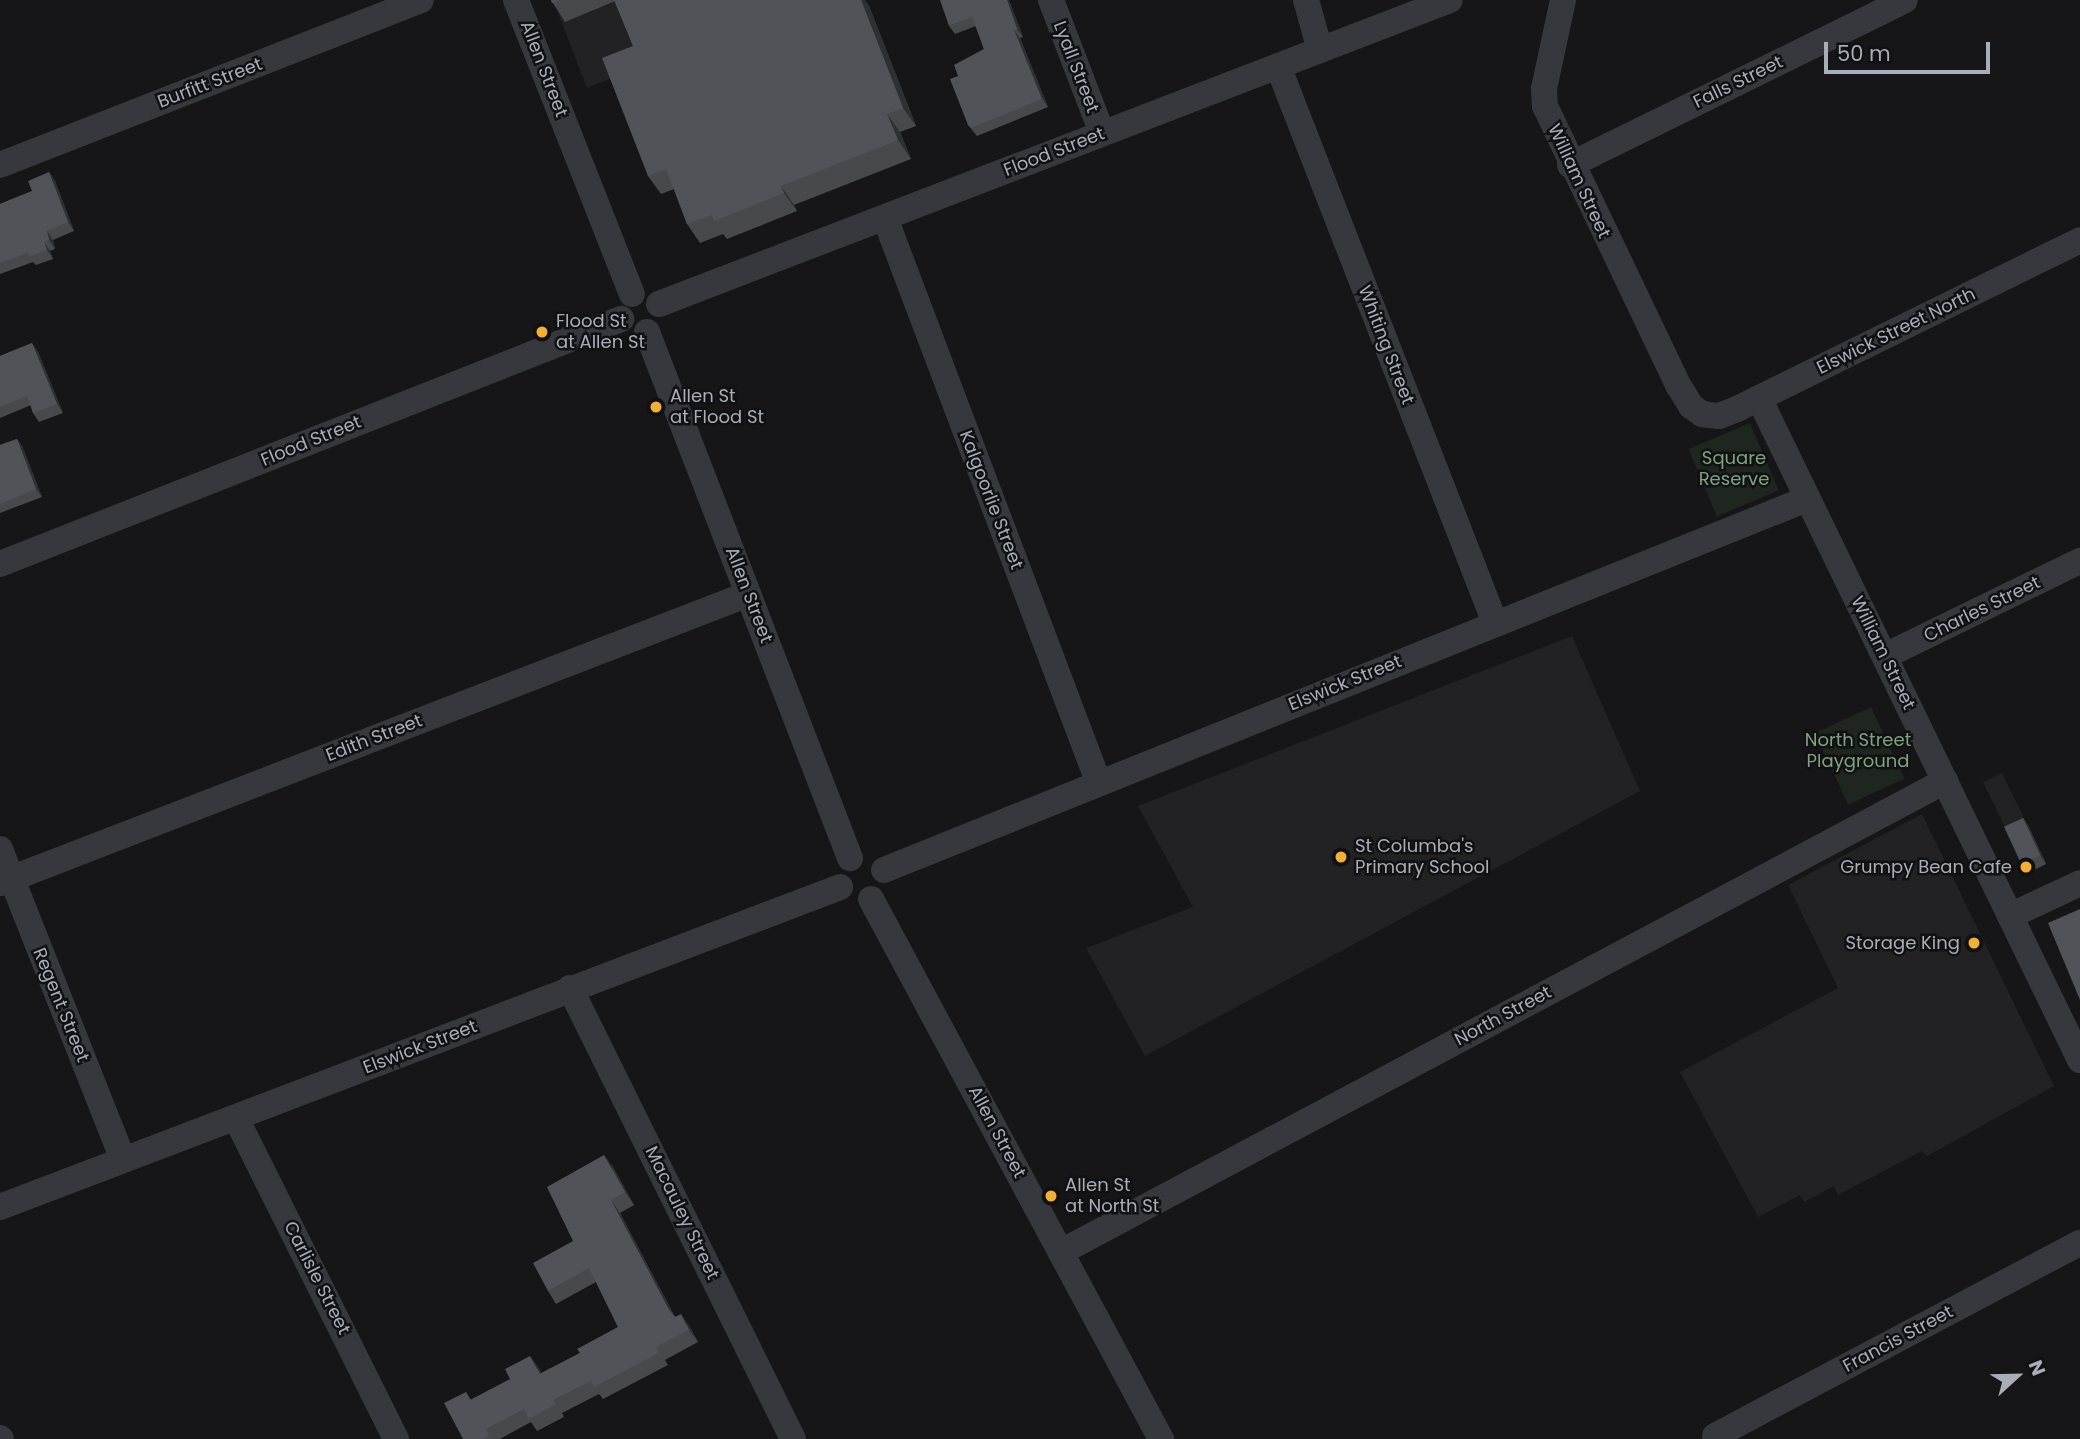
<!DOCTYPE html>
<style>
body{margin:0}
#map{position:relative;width:2080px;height:1439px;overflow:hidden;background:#161618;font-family:Poppins,sans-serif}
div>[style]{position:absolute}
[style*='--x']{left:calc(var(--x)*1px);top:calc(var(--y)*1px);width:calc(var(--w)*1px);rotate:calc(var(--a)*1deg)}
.built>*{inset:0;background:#222225;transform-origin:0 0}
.green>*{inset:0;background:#1e261f;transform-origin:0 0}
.minor>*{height:26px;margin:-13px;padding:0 13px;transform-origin:13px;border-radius:13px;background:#37383d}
.wall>*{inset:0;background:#47494d}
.shaded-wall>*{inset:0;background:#2f3033}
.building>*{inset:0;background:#525359;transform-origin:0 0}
.dots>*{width:19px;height:19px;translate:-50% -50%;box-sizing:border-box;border:4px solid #111113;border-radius:50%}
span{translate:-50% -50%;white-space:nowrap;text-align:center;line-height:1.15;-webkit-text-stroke:5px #111113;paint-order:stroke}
.street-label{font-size:18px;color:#a8adb8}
.poi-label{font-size:18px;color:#a8adb8}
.left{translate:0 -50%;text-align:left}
.right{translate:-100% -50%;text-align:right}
.park-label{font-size:18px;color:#7fa381}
.north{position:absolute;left:1982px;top:1341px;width:70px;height:70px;-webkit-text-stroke:5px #111113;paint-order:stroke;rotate:68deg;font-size:19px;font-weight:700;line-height:28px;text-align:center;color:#a8adb8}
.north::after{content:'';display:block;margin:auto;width:24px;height:32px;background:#a8adb8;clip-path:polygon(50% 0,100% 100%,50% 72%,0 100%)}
.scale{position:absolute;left:1824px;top:42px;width:166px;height:32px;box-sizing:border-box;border:4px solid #a8adb8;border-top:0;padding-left:9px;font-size:21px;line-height:24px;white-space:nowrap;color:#a8adb8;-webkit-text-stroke:5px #111113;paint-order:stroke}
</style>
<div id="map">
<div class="built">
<i style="clip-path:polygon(553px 0,784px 0,788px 9px,587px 88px)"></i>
<i style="clip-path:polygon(1572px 636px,1640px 791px,1145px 1056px,1086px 948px,1193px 907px,1138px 806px)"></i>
<i style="left:2002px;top:773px;width:101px;height:21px;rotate:64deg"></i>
<i style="clip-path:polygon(1922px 814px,2054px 1086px,1927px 1156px,1922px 1151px,1838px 1195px,1834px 1186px,1804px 1202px,1800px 1195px,1758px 1217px,1680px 1072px,1838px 988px,1788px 885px)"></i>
</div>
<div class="green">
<i style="left:1750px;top:423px;width:73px;height:67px;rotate:67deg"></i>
<i style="left:1871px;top:707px;width:79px;height:62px;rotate:65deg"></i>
</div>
<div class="minor">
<i style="--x:516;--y:0;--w:316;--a:68.5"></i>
<i style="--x:1051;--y:0;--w:142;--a:69"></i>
<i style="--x:1306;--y:0;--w:52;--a:74.4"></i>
<i style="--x:1563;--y:0;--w:91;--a:102.1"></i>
<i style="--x:1544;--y:89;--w:17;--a:87"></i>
<i style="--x:1545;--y:106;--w:309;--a:64.5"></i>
<i style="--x:1678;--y:385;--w:25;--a:58"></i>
<i style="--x:1691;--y:406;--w:14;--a:36"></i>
<i style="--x:1702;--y:414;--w:17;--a:7"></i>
<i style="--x:1719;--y:416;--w:19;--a:-21"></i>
<i style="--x:1737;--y:409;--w:382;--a:-26.2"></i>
<i style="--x:1278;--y:66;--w:598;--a:68.71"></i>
<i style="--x:0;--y:165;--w:452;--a:-21.4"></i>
<i style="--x:1570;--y:165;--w:373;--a:-26.2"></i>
<i style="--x:885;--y:218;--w:602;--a:69.28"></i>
<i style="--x:659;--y:304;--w:847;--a:-21.02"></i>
<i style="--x:647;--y:332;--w:564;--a:68.9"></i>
<i style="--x:1759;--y:398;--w:736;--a:64.13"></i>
<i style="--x:0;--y:564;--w:668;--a:-21.53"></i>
<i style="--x:1885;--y:656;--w:217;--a:-26"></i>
<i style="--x:0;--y:849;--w:334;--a:68.4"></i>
<i style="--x:884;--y:870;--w:995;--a:-21.9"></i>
<i style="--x:0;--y:883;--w:802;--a:-21.12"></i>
<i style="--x:871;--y:899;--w:613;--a:61.76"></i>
<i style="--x:2010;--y:916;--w:77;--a:-25.2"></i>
<i style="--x:570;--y:988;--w:503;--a:63.69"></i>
<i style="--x:236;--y:1118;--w:359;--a:63.5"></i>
<i style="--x:0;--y:1207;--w:899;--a:-20.85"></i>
<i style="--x:1061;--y:1252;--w:1002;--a:-28.05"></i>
<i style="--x:1715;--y:1436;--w:413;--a:-27.9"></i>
<i style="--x:0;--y:1438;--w:1;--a:45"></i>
</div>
<div class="wall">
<i style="clip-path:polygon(551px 0,865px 0,869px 6px,916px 126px,900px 132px,911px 159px,794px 205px,797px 211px,727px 239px,723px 234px,700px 243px,687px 224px,674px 189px,661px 194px,648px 176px,633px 46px,615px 1px,565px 22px)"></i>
<i style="clip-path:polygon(1009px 0,1023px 37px,1020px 38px,1048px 107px,977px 136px,968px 125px,958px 76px,984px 49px,976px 26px,955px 34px,949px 26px)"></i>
<i style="clip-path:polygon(49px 172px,55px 181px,74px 231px,53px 240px,55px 249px,50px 251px,53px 259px,36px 265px,33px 262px,0 274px,0 204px,32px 191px)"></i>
<i style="clip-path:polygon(32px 343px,38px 352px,63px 413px,39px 422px,33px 413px,31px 405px,0 418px,0 356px)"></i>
<i style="clip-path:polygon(17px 439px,22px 446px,42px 497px,0 513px,0 445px)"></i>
<i style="clip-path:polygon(2023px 818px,2029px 827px,2046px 864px,2028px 873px,2021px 865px)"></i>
<i style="clip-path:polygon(613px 1167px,634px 1205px,620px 1213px,675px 1317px,690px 1327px,698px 1342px,665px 1360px,668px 1365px,603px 1399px,599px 1394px,562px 1413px,564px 1417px,537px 1431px,531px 1422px,500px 1439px,463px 1439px,466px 1392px,471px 1400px,539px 1368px,541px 1373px,580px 1353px,618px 1327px,596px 1282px,556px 1304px,548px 1291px)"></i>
</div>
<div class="shaded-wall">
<i style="clip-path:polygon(861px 0,865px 0,869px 6px,916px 126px,903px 108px)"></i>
<i style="clip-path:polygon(1007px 0,1009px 0,1023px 37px,1017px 29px)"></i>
<i style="clip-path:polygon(1014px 30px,1020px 38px,1048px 107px,1042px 99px)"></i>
<i style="clip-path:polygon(887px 114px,900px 132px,911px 159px,898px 140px)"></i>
<i style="clip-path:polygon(49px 172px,55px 181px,74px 231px,68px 222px)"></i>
<i style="clip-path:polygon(781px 186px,794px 205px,797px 211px,784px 193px)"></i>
<i style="clip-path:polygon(47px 231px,53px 240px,55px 249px,49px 240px)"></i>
<i style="clip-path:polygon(44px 242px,50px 251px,53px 259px,47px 250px)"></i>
<i style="clip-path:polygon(32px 343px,38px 352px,63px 413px,57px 404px)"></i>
<i style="clip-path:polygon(17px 439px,22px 446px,42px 497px,36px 489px)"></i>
<i style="clip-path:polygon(2023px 818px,2029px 827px,2046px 864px,2040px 855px)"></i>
<i style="clip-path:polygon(604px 1155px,613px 1167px,634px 1205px,625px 1192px)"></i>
<i style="clip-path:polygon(611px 1200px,620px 1213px,677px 1321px,668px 1308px)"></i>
<i style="clip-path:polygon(681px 1314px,690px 1327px,698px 1342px,689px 1330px)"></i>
<i style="clip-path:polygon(530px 1356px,539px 1368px,549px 1387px,540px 1374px)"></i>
</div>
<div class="building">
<i style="clip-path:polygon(551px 0,560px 0,552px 3px)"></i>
<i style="clip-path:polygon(614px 0,861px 0,903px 108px,887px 114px,898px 140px,781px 186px,784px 193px,714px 221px,712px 215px,687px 224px,666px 169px,648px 176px,602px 58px,633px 46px)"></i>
<i style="clip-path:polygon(940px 0,1007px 0,1017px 29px,1014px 30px,1042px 99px,971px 128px,968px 125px,950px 79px,958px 76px,954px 65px,984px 49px,972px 17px,949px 26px)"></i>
<i style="clip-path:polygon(49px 172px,68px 222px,47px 231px,49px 240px,44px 242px,47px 250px,30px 256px,27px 253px,0 263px,0 204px,32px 191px,28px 181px)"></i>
<i style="clip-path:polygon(32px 343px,57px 404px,33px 413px,27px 396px,0 407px,0 356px)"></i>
<i style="clip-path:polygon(17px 439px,36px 489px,0 504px,0 445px)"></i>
<i style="left:2023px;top:818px;width:41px;height:21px;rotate:65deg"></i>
<i style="clip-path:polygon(2080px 909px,2080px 1000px,2048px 923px)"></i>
<i style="clip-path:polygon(604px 1155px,625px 1192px,611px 1200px,668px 1308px,675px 1317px,681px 1314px,689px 1330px,656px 1347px,659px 1353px,594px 1387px,591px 1381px,553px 1400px,556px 1404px,529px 1419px,524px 1409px,486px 1429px,489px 1436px,483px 1439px,463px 1439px,444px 1403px,466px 1392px,470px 1400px,510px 1379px,505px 1369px,530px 1356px,540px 1374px,580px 1353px,577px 1349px,618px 1327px,589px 1268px,548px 1291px,533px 1263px,573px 1241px,547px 1187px)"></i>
</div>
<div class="dots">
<i style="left:542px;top:332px;background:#f2b134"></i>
<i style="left:656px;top:407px;background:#f2b134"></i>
<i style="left:1341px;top:857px;background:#f2b134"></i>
<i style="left:2026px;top:867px;background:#f2b134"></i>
<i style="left:1974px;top:943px;background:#f2b134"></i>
<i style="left:1051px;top:1196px;background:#f2b134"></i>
</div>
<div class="street-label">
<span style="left:1076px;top:67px;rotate:69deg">Lyall Street</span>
<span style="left:544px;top:69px;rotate:69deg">Allen Street</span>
<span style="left:1738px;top:82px;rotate:-26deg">Falls Street</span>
<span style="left:210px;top:83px;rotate:-21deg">Burfitt Street</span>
<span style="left:1054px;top:152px;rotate:-21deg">Flood Street</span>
<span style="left:1579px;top:181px;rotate:65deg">William Street</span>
<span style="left:1896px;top:331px;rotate:-26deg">Elswick Street North</span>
<span style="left:1386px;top:345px;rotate:69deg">Whiting Street</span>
<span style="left:311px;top:441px;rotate:-22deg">Flood Street</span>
<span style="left:991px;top:500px;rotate:69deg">Kalgoorlie Street</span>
<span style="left:749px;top:595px;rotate:69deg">Allen Street</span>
<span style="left:1982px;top:609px;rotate:-26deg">Charles Street</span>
<span style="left:1883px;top:653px;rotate:64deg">William Street</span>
<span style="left:1345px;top:683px;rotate:-22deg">Elswick Street</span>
<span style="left:374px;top:738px;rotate:-21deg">Edith Street</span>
<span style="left:61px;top:1005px;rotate:68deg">Regent Street</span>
<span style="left:1503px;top:1016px;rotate:-28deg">North Street</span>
<span style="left:420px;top:1047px;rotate:-21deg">Elswick Street</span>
<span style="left:997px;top:1132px;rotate:62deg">Allen Street</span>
<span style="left:682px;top:1213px;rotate:64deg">Macauley Street</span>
<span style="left:317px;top:1278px;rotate:63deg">Carlisle Street</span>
<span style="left:1898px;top:1339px;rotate:-28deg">Francis Street</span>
</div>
<div class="poi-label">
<span class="left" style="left:556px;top:332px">Flood St<br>at Allen St</span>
<span class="left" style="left:670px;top:407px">Allen St<br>at Flood St</span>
<span class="left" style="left:1355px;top:857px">St Columba's<br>Primary School</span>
<span class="right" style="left:2012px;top:867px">Grumpy Bean Cafe</span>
<span class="right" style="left:1960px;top:943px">Storage King</span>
<span class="left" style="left:1065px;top:1196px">Allen St<br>at North St</span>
</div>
<div class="park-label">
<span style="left:1734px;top:469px">Square<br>Reserve</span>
<span style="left:1858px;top:751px">North Street<br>Playground</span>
</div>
<div class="north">N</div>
<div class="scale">50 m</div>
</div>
